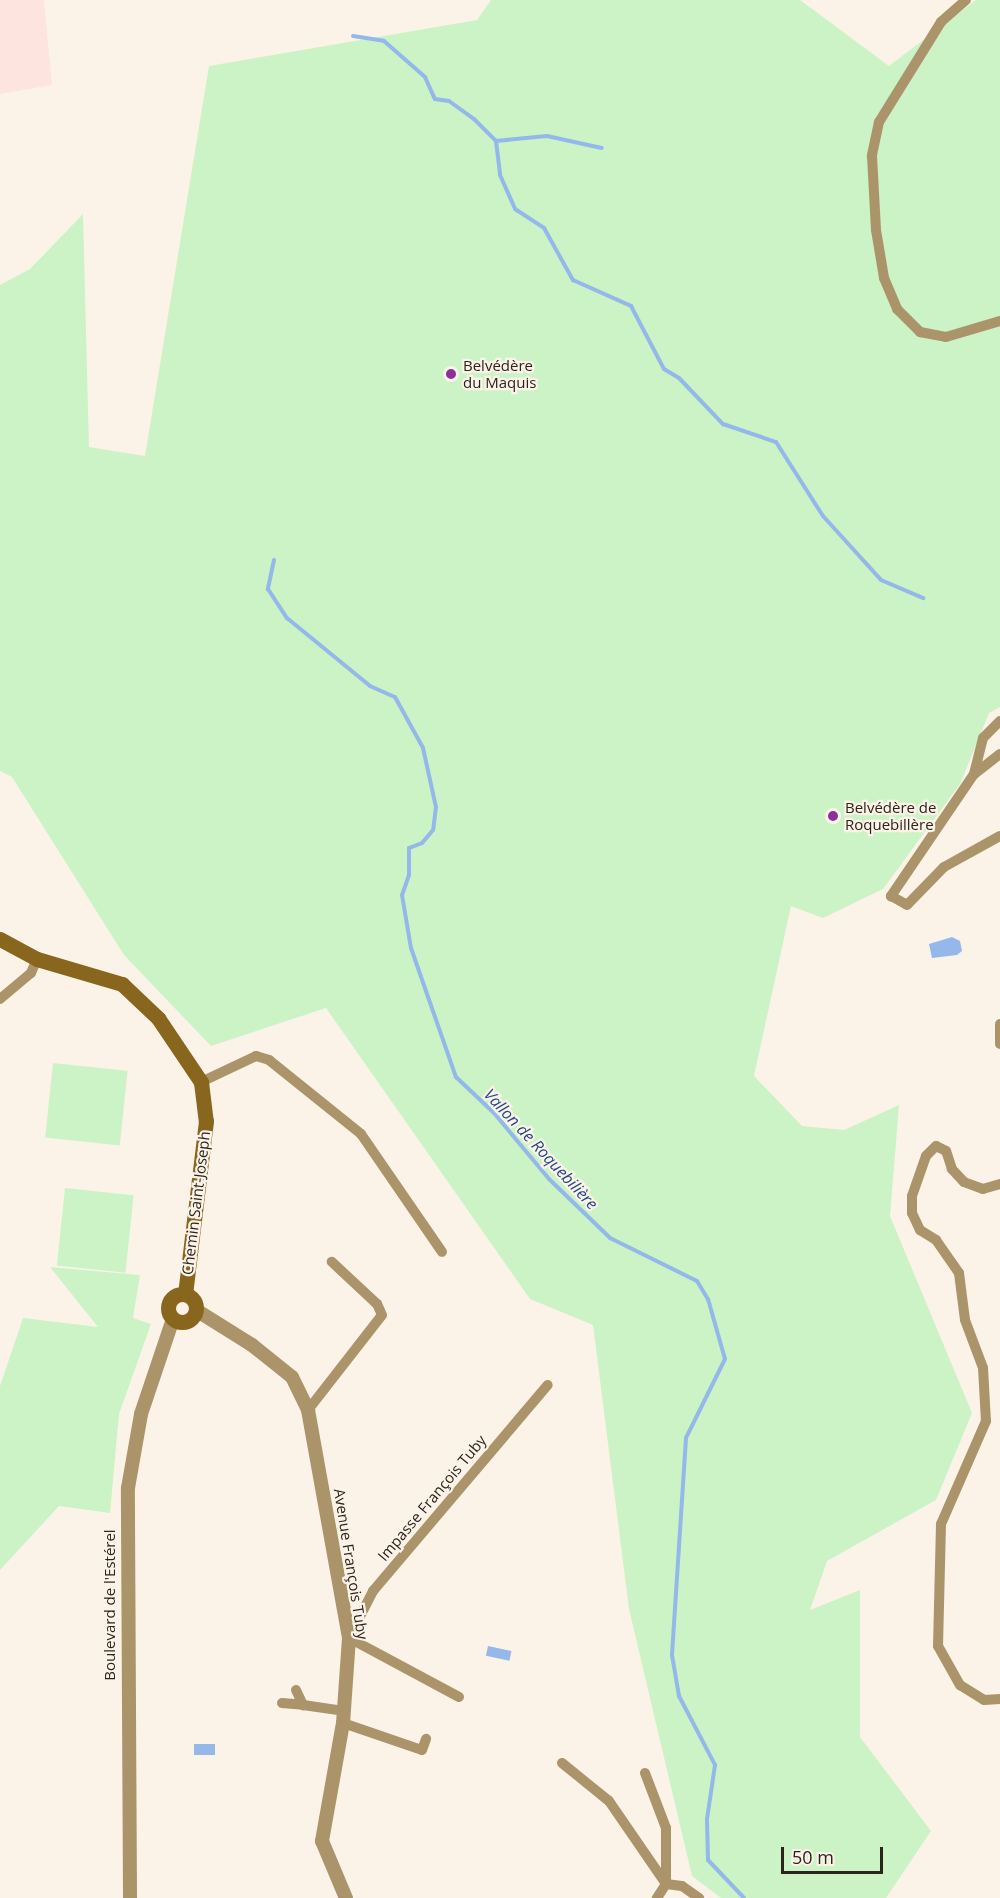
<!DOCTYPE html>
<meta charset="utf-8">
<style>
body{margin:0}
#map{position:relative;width:1000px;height:1898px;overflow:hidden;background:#fcf3e8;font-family:"Open Sans",sans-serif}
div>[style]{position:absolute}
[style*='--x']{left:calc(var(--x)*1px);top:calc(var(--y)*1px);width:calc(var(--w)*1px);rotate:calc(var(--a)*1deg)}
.industrial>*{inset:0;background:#fee4de}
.green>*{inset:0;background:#cbf3c6;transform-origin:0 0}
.water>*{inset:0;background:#94b8ea;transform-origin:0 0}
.stream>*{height:4px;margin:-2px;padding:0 2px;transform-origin:2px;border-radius:2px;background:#94b8ea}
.minor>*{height:10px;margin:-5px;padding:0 5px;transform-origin:5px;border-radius:5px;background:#ac946a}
.tertiary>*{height:14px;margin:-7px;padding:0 7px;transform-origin:7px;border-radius:7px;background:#ac946a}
.secondary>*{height:15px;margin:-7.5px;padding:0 7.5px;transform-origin:7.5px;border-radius:7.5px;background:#88661d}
.secondary>.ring{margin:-7.5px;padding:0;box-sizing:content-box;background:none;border:15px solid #88661d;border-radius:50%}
.dots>*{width:16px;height:16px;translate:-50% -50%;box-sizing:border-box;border:3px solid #fcf3e8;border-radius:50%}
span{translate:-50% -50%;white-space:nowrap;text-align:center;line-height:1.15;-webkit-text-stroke:4.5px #fcf3e8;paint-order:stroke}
.poi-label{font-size:15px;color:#2c241b}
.left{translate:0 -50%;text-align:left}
.street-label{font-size:15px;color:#2c241b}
.water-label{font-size:16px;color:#1d4885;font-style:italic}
.scale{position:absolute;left:781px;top:1847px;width:102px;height:27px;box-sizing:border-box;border:3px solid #2c241b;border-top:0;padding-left:8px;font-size:18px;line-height:21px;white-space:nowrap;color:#2c241b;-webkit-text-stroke:4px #fcf3e8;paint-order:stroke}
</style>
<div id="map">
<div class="industrial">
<i style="clip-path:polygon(0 0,44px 0,52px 85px,0 94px)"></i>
</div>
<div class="green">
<i style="clip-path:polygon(491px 0,800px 0,889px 66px,976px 0,1000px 0,1000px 707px,989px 713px,960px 784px,883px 889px,823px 918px,791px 906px,754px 1076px,802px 1126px,844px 1130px,899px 1105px,890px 1216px,972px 1413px,936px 1500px,827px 1561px,810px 1610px,860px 1590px,860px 1737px,931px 1831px,886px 1898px,721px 1898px,692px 1876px,629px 1609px,593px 1325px,530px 1299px,326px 1008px,211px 1046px,124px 955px,12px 777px,0 771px,0 285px,30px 269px,83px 214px,89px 447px,145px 456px,209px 66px,477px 20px)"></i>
<i style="left:53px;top:1063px;width:75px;height:75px;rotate:6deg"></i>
<i style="left:65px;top:1188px;width:69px;height:78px;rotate:6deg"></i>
<i style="clip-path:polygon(50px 1267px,140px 1275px,133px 1318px,151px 1324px,119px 1414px,110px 1513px,59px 1506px,0 1570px,0 1386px,23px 1318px,98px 1327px)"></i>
</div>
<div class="water">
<i style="clip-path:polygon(952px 937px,960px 941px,962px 951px,957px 955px,932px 958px,929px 944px)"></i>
<i style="left:488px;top:1646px;width:24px;height:10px;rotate:12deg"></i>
<i style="left:194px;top:1744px;width:21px;height:11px"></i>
</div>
<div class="stream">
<i style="--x:353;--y:36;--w:31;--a:9"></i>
<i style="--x:384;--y:41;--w:55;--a:41.3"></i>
<i style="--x:425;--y:77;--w:24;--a:66"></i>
<i style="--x:435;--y:99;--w:14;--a:8"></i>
<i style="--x:449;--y:101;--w:31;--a:36"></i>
<i style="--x:474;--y:119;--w:31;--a:45"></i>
<i style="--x:496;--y:141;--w:34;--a:83"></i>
<i style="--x:500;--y:175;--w:37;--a:66"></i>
<i style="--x:515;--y:209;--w:35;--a:33"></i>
<i style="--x:544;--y:228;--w:60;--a:60.9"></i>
<i style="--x:573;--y:280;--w:64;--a:24.1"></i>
<i style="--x:631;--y:306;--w:71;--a:62.4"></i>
<i style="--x:664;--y:369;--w:17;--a:31"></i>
<i style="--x:679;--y:378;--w:64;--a:46.3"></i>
<i style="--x:723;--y:424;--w:56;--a:18.8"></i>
<i style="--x:776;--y:442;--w:88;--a:57.6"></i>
<i style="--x:823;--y:516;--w:86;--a:47.8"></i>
<i style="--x:881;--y:580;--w:46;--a:23.2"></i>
<i style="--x:496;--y:141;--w:51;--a:-5.6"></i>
<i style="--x:547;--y:136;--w:56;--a:12.3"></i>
<i style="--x:274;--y:560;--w:30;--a:102"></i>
<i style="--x:268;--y:589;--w:35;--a:57"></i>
<i style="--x:287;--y:618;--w:107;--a:39.3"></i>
<i style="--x:370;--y:686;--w:27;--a:24"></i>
<i style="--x:395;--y:697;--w:58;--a:61.2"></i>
<i style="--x:423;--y:748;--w:60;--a:77.6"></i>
<i style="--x:436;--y:807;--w:23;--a:97"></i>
<i style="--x:433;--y:830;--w:17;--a:130"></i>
<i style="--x:422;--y:843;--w:14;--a:159"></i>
<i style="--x:409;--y:848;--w:27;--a:90"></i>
<i style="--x:409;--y:875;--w:21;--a:109"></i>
<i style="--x:402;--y:895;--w:54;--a:80.4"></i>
<i style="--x:411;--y:948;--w:137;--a:70.8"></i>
<i style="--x:456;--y:1077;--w:52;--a:43.5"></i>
<i style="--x:494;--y:1113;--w:86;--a:50.2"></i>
<i style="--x:549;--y:1179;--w:85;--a:44"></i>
<i style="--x:610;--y:1238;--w:97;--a:26.3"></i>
<i style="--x:697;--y:1281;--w:21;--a:59"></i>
<i style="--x:708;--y:1299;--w:62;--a:74.2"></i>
<i style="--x:725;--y:1359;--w:88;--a:116.3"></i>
<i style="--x:686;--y:1438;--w:217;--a:93.7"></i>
<i style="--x:672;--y:1655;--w:42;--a:80.3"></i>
<i style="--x:679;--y:1696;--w:78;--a:62.4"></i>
<i style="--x:715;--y:1765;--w:55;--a:98.4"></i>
<i style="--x:707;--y:1819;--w:41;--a:88.6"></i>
<i style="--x:708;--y:1860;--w:52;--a:46.5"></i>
</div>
<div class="minor">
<i style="--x:966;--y:0;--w:33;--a:139"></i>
<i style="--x:941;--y:22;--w:118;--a:121.8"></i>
<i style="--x:879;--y:122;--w:35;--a:102"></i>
<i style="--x:872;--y:156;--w:74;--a:86.9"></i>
<i style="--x:876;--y:230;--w:49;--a:80.5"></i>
<i style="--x:884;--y:278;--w:34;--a:67"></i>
<i style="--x:897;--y:309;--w:33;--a:45"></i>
<i style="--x:920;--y:332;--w:26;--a:11"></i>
<i style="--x:946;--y:337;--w:56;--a:-16.5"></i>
<i style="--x:1000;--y:754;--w:33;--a:142"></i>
<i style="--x:974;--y:774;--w:148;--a:124.2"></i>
<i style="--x:891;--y:896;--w:18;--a:29"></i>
<i style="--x:907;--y:905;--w:53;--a:-45.8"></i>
<i style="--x:944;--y:867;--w:64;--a:-29"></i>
<i style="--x:974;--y:774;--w:37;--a:-76"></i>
<i style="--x:983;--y:738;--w:24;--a:-45"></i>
<i style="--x:0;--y:999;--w:40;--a:-40"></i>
<i style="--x:31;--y:973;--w:15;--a:-67"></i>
<i style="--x:1000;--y:1024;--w:20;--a:90"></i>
<i style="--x:201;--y:1082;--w:61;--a:-25.3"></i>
<i style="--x:256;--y:1056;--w:14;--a:17"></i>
<i style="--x:269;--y:1060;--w:118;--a:38.8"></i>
<i style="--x:361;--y:1134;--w:143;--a:55.5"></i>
<i style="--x:1000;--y:1184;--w:18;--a:164"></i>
<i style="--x:983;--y:1189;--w:20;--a:-160"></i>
<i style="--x:964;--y:1182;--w:18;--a:-133"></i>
<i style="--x:952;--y:1169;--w:19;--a:-108"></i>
<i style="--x:946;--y:1151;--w:11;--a:-153"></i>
<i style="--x:936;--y:1146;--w:14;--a:135"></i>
<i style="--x:926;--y:1156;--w:42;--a:109.3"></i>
<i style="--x:912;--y:1196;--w:17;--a:90"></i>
<i style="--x:912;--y:1213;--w:19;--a:65"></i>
<i style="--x:920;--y:1230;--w:19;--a:32"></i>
<i style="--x:936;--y:1240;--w:40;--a:55.1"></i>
<i style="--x:959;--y:1273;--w:47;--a:82.7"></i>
<i style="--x:965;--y:1320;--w:51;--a:69.4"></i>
<i style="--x:983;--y:1368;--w:53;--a:86.8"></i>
<i style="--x:986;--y:1421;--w:112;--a:113.6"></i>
<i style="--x:941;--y:1524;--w:122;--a:91.4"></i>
<i style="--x:938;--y:1646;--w:45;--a:60.6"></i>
<i style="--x:960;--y:1685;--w:28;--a:32"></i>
<i style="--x:984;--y:1700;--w:16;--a:-4"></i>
<i style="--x:308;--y:1410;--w:120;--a:-52.1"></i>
<i style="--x:382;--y:1315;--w:12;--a:-114"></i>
<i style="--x:377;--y:1304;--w:62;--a:-137"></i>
<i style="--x:296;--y:1690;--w:17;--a:65"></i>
<i style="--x:303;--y:1705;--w:41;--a:8.3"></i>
<i style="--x:459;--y:1697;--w:125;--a:-151.8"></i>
<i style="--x:349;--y:1638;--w:53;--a:-62.9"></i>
<i style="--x:373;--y:1591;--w:270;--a:-49.7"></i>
<i style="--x:282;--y:1703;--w:21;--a:5"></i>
<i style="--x:343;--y:1723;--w:83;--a:18.9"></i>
<i style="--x:422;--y:1750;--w:12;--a:-70"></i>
<i style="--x:562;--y:1763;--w:60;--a:39"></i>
<i style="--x:609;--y:1801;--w:101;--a:55.5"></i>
<i style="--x:666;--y:1884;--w:16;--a:7"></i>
<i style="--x:682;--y:1886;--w:21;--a:35"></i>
<i style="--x:645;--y:1773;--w:59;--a:69.1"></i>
<i style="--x:666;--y:1828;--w:56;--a:90"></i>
<i style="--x:666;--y:1884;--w:17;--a:123"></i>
</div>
<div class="tertiary">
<i style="--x:196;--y:1310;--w:66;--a:32"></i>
<i style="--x:252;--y:1345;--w:51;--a:38.7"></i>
<i style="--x:292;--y:1377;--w:37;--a:64"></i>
<i style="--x:308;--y:1410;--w:232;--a:79.8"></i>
<i style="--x:349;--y:1638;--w:85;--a:94"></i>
<i style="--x:343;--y:1723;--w:120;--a:100.1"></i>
<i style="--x:322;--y:1841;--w:62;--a:67.2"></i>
<i style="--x:130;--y:1898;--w:410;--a:-90.3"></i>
<i style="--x:128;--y:1488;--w:75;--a:-80"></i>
<i style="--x:141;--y:1414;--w:100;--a:-71.4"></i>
</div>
<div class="secondary">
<i style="--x:0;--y:939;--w:42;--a:28.4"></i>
<i style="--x:37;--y:959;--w:89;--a:16.4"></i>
<i style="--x:122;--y:984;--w:50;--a:43.4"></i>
<i style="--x:158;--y:1018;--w:77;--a:56.1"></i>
<i style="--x:201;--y:1082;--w:39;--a:83"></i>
<i style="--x:206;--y:1121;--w:174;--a:96.9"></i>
<i class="ring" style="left:168px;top:1294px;width:13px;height:13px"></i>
</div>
<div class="dots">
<i style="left:451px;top:374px;background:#8c319c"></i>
<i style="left:833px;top:816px;background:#8c319c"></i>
</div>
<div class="poi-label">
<span class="left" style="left:463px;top:374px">Belvédère<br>du Maquis</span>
<span class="left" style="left:845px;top:816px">Belvédère de<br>Roquebillère</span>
</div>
<div class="street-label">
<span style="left:196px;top:1203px;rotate:-83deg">Chemin Saint-Joseph</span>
<span style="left:432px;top:1498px;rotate:-50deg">Impasse François Tuby</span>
<span style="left:351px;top:1564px;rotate:81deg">Avenue François Tuby</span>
<span style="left:110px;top:1605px;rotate:-90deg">Boulevard de l'Estérel</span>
</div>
<div class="water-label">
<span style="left:541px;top:1149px;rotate:47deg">Vallon de Roquebilière</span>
</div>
<div class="scale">50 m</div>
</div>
